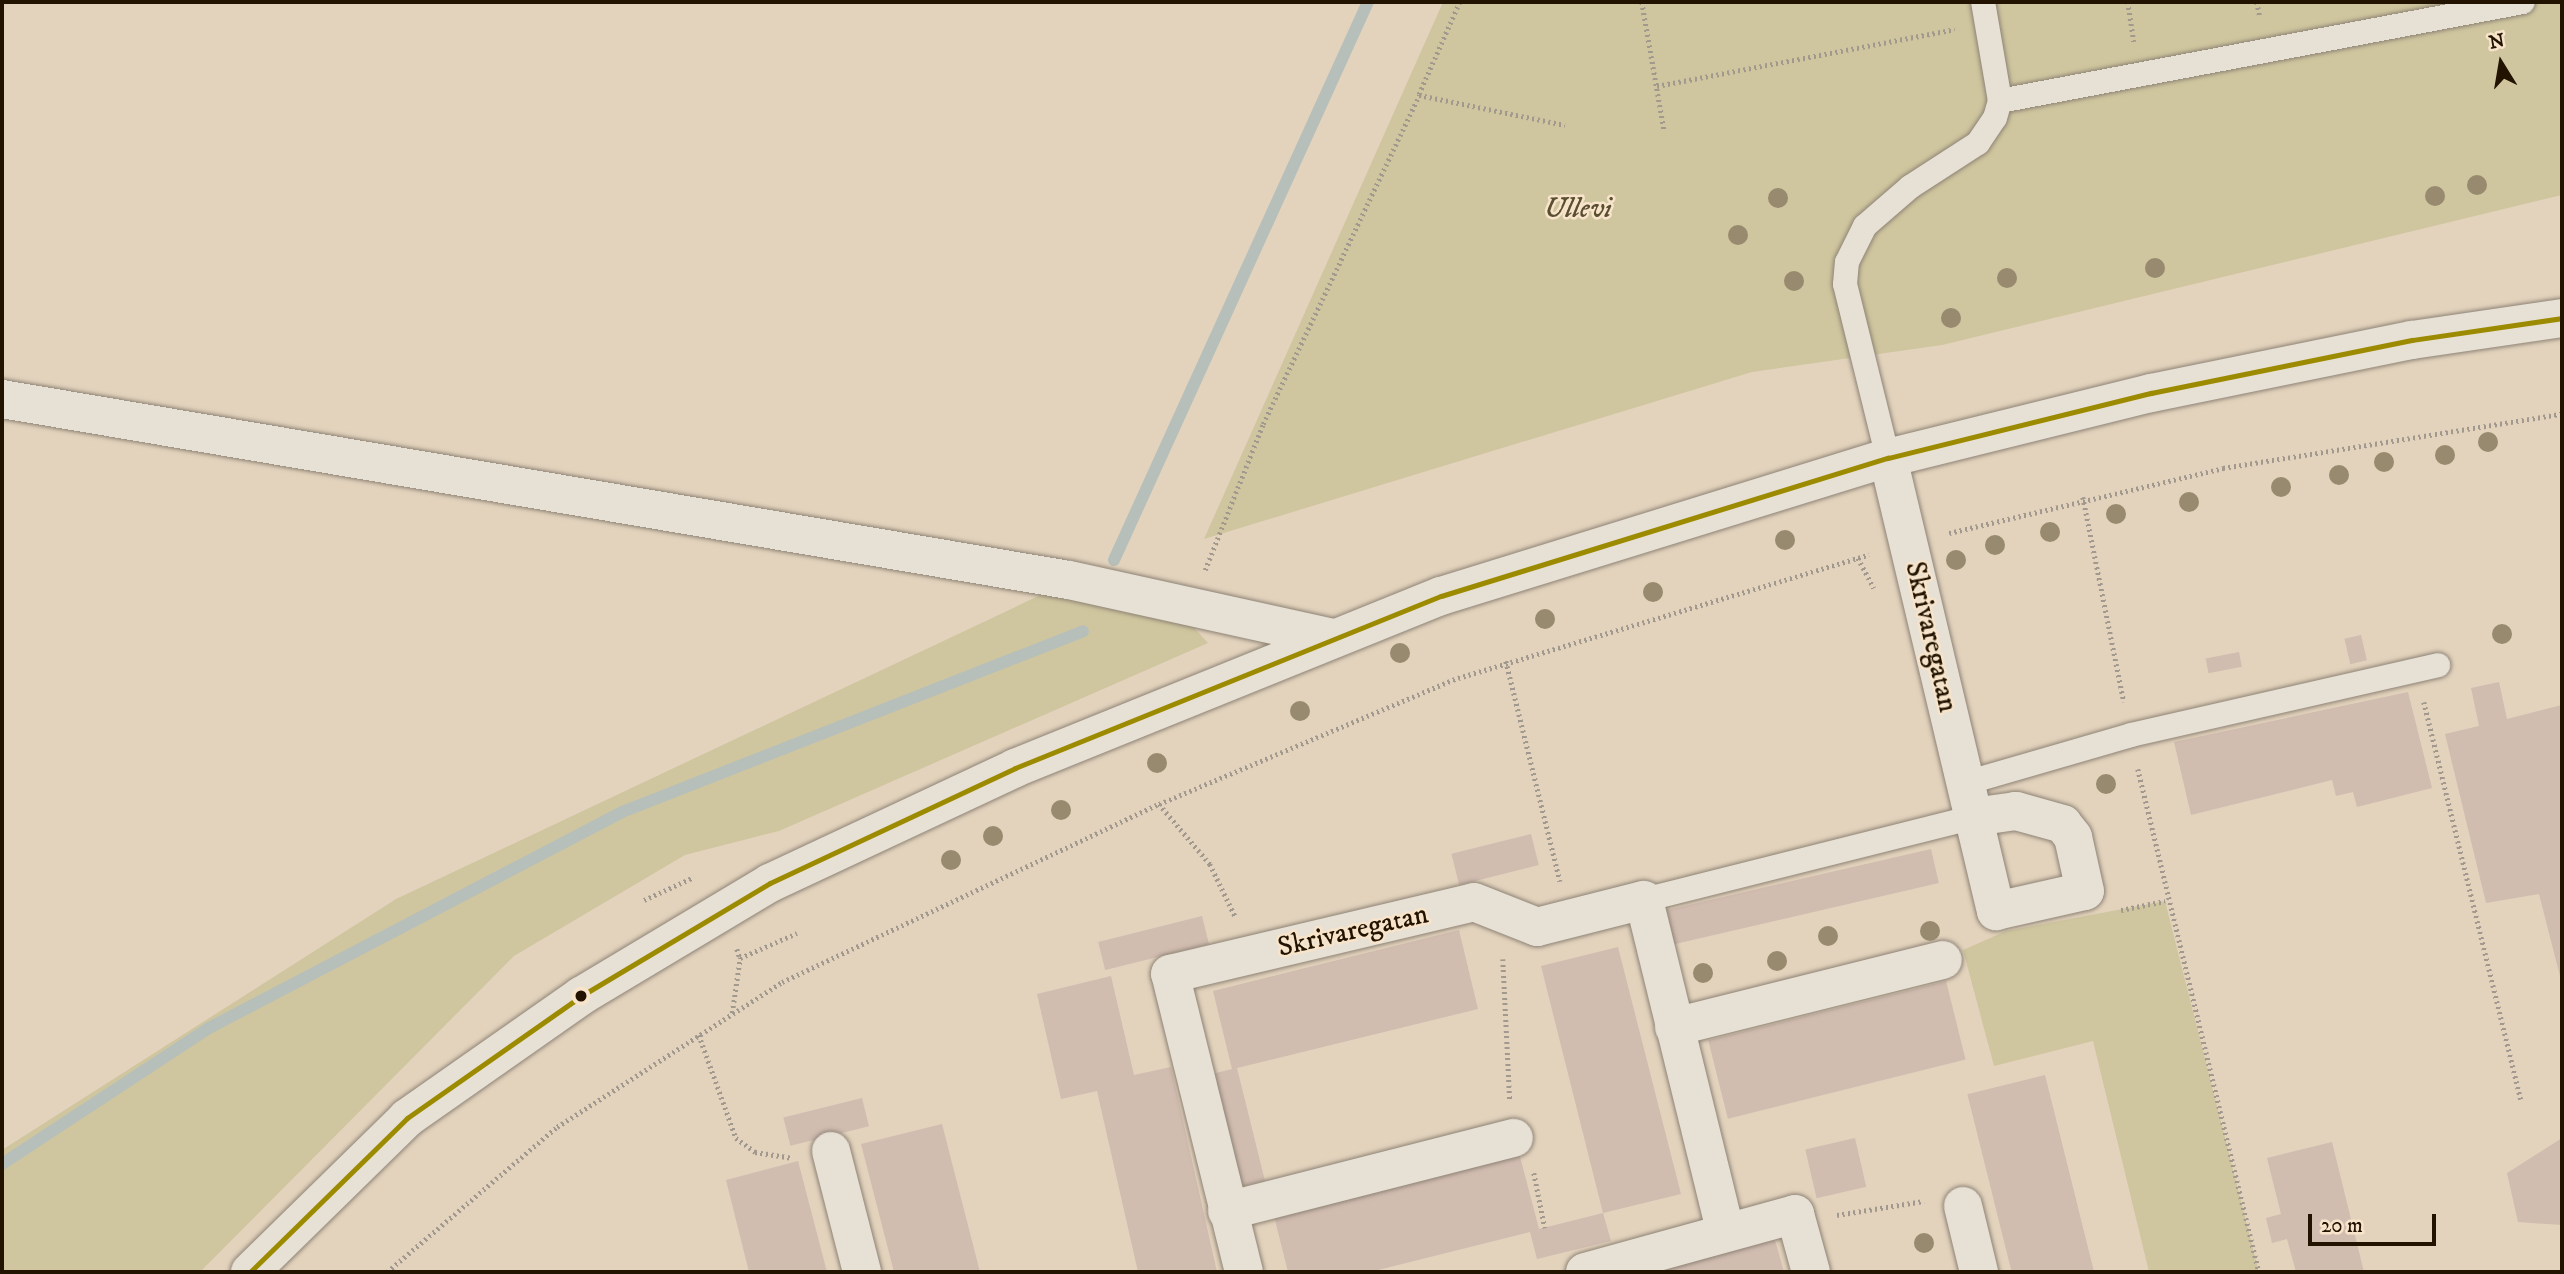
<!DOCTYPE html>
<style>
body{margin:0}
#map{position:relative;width:2564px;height:1274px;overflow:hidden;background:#e3d3bd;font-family:"IM FELL DW Pica",serif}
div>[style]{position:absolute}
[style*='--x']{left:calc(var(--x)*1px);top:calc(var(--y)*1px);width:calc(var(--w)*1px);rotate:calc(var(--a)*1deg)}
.green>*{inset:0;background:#cfc69f}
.stream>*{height:12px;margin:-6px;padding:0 6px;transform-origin:6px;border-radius:6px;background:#b6bfb9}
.building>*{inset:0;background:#d1bcb0;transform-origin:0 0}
.path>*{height:4.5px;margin-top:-2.25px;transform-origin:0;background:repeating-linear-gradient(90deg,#a1988e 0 2px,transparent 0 5.5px)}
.roads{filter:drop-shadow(0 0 2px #8e8375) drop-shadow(0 0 2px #8e8375)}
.lane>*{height:24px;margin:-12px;padding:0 12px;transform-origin:12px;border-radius:12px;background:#e7e0d5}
.street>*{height:38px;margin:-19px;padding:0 19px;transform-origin:19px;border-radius:19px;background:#e7e0d5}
.secondary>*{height:38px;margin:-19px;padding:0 19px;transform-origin:19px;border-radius:19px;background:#e7e0d5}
.bus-1>*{height:5px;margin:-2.5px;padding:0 2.5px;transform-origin:2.5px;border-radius:2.5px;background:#9c8b00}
.trees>*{width:20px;height:20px;margin:-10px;border-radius:50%;background:#978a6f}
.dots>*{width:19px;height:19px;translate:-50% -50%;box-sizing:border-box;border:4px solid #f7e4ca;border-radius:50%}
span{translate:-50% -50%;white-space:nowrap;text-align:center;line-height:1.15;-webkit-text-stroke:5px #f7e4ca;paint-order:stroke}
.park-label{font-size:28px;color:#594e2f;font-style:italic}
.street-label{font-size:28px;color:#221300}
.frame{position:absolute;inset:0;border:4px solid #221300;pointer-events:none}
.north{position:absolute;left:2466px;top:28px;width:70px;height:70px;-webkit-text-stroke:5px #f7e4ca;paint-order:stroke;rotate:349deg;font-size:19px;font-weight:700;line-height:28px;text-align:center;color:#221300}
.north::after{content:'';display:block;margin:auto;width:24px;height:32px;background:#221300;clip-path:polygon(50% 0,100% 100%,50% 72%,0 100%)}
.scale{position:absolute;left:2308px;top:1214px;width:128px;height:32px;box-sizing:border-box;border:4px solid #221300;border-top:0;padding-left:9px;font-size:21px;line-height:24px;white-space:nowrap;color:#221300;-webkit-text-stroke:5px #f7e4ca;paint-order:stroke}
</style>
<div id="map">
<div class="green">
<i style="clip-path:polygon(1443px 2px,2562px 2px,2562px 195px,1942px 345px,1752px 372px,1204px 539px)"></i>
<i style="clip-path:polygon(1047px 592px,1188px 621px,1208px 643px,779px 831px,685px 855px,514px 956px,200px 1272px,2px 1272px,2px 1150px,396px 899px)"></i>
<i style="clip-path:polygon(2165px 901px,2259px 1272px,2149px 1272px,2093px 1041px,1994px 1066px,1963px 950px,2006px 931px)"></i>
</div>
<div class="stream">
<i style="--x:1114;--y:560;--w:613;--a:-65.53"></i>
<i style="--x:2;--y:1164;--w:248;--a:-33.3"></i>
<i style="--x:209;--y:1028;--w:466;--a:-27.6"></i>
<i style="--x:622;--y:812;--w:495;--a:-21.4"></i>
</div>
<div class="building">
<i style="left:2361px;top:635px;width:26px;height:17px;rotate:77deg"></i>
<i style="left:2239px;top:652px;width:15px;height:34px;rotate:79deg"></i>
<i style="clip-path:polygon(2499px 682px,2507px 719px,2562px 705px,2562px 984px,2539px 894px,2486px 903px,2445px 734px,2479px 726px,2471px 688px)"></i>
<i style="clip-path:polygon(2408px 692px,2432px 788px,2357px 807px,2353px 792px,2336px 796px,2332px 780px,2191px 815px,2174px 742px)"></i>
<i style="left:1531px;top:834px;width:32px;height:82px;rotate:76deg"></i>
<i style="left:1931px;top:849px;width:35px;height:274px;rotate:77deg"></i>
<i style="left:1202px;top:916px;width:29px;height:107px;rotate:76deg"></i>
<i style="clip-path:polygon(1459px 930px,1478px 1009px,1237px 1068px,1265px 1181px,1236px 1188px,1208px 1075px,1232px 1069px,1213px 991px)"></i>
<i style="clip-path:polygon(1618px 947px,1681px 1194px,1603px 1213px,1611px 1241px,1537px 1259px,1530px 1232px,1370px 1272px,1288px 1272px,1273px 1212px,1518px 1149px,1539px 1229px,1603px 1213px,1541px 966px)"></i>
<i style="clip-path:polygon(1111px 976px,1134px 1075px,1171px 1067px,1217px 1272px,1138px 1272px,1097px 1091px,1061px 1099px,1037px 994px)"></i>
<i style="left:1946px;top:981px;width:81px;height:245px;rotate:76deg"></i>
<i style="left:2045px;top:1075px;width:203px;height:80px;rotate:76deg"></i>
<i style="left:862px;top:1098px;width:29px;height:81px;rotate:76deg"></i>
<i style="clip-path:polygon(942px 1124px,980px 1272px,894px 1272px,861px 1144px)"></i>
<i style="left:1855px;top:1138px;width:50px;height:51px;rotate:77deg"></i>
<i style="clip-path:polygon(2562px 1138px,2562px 1225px,2518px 1222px,2507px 1173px)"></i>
<i style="clip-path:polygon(2332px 1142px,2364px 1272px,2296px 1272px,2287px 1239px,2272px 1243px,2266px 1218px,2281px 1214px,2267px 1158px)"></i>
<i style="clip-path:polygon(798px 1161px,827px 1272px,749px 1272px,726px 1180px)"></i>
<i style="clip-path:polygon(1775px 1240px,1784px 1272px,1655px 1272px,1655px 1271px)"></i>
</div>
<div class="path">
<i style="--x:1460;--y:2;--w:102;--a:113.8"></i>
<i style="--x:1419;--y:95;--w:149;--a:11.6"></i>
<i style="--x:1642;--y:2;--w:129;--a:80.2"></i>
<i style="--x:2128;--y:2;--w:40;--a:81.5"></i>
<i style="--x:2257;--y:2;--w:16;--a:79"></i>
<i style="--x:1657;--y:86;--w:303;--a:-10.8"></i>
<i style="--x:2083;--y:497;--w:209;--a:78.7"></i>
<i style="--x:1949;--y:533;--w:282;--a:-13.3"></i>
<i style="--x:2223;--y:468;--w:343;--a:-9.1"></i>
<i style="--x:1858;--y:558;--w:34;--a:62"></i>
<i style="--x:1205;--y:570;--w:157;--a:-68.3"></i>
<i style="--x:1263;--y:424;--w:364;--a:-64.6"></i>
<i style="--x:1506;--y:661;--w:227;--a:76.2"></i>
<i style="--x:2424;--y:702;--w:409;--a:76.3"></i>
<i style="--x:2138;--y:769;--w:517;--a:76.47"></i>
<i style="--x:1159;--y:804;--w:79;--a:49.6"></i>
<i style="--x:1210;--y:864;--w:60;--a:64.3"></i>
<i style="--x:644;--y:900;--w:55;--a:-24.7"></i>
<i style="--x:2121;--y:910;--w:45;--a:-11.6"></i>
<i style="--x:737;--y:949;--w:9;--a:72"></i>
<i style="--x:1503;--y:959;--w:141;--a:87.2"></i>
<i style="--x:732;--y:1013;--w:56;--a:-81.7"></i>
<i style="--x:740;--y:958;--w:62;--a:-23.7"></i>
<i style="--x:699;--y:1035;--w:109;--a:70.2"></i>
<i style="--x:736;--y:1138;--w:24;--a:36"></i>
<i style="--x:755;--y:1152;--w:37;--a:9"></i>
<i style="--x:1534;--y:1173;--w:56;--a:78.7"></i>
<i style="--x:1837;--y:1215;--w:88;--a:-9.1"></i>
<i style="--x:387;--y:1272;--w:223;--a:-40.5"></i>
<i style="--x:557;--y:1127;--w:268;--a:-32.8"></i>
<i style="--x:782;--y:982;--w:417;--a:-25.3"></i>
<i style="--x:1159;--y:804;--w:324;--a:-22.9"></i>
<i style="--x:1458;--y:678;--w:429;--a:-16.7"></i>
</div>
<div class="roads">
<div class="lane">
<i style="--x:2000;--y:101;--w:532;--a:-10.72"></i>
<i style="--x:1888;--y:458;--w:179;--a:-103.9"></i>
<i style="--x:1845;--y:284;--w:22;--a:-85"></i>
<i style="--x:1847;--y:262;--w:40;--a:-63.4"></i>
<i style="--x:1865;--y:226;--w:60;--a:-40.9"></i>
<i style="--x:1910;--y:187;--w:81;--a:-32.9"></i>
<i style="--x:1978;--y:143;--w:30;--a:-56"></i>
<i style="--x:1995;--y:118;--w:18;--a:-74"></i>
<i style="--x:2000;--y:101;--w:100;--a:-99.7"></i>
<i style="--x:1966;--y:783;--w:172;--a:-16.2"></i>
<i style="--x:2131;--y:735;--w:315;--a:-12.8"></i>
<i style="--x:1644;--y:900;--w:340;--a:-14.1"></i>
</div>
<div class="street">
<i style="--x:2;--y:399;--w:1082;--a:9.63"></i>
<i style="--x:1069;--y:580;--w:269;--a:12.4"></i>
<i style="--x:1888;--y:458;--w:466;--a:76.6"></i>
<i style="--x:1996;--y:911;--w:91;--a:-12.7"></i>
<i style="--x:2085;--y:891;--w:55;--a:-102.5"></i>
<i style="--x:2073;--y:837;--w:16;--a:-128"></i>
<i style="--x:2063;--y:824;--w:49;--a:-164.5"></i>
<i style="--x:2016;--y:811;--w:42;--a:171.9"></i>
<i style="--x:1674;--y:1027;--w:277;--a:-14"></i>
<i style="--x:831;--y:1151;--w:125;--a:75.6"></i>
<i style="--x:1963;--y:1206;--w:68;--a:76.4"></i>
<i style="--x:1227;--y:1211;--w:296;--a:-14.3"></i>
<i style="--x:1244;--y:1272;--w:307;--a:-103.9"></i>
<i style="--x:1170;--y:974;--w:312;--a:-13.3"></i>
<i style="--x:1474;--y:902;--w:68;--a:21.6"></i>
<i style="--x:1537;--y:927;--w:110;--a:-14.2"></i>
<i style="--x:1644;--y:900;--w:339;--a:76.2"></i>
<i style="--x:1585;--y:1272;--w:218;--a:-15.4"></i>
<i style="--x:1795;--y:1214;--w:60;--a:74.6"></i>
</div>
<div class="secondary">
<i style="--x:250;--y:1272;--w:220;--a:-44.4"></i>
<i style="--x:407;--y:1118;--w:213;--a:-35"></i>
<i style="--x:581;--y:996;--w:220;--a:-30.9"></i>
<i style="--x:770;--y:883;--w:271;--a:-25.1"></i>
<i style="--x:1015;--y:768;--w:459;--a:-22"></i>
<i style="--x:1441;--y:596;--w:468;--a:-17.2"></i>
<i style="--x:1888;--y:458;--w:271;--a:-13.9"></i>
<i style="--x:2151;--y:393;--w:266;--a:-11.5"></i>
<i style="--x:2412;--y:340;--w:152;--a:-8.3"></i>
</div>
</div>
<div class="bus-1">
<i style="--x:250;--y:1272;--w:220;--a:-44.4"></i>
<i style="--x:407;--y:1118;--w:213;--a:-35"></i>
<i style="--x:581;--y:996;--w:220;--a:-30.9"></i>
<i style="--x:770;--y:883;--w:271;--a:-25.1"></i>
<i style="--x:1015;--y:768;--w:459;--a:-22"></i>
<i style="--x:1441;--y:596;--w:468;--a:-17.2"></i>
<i style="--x:1888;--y:458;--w:271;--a:-13.9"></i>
<i style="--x:2151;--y:393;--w:266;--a:-11.5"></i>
<i style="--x:2412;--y:340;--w:152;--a:-8.3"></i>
</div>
<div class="trees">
<i style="left:2477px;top:185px"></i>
<i style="left:2435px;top:196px"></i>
<i style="left:1778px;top:198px"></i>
<i style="left:1738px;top:235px"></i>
<i style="left:2155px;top:268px"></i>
<i style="left:2007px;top:278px"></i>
<i style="left:1794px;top:281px"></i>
<i style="left:1951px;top:318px"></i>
<i style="left:2488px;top:442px"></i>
<i style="left:2445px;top:455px"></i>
<i style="left:2384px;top:462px"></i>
<i style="left:2339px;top:475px"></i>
<i style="left:2281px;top:487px"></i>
<i style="left:2189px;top:502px"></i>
<i style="left:2116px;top:514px"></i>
<i style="left:2050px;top:532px"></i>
<i style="left:1785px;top:540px"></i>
<i style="left:1995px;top:545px"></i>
<i style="left:1956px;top:560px"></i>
<i style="left:1653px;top:592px"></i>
<i style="left:1545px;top:619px"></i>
<i style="left:2502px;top:634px"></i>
<i style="left:1400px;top:653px"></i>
<i style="left:1300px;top:711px"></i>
<i style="left:1157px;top:763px"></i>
<i style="left:2106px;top:784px"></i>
<i style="left:1061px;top:810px"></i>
<i style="left:993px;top:836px"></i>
<i style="left:951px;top:860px"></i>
<i style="left:1930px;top:931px"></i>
<i style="left:1828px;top:936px"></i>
<i style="left:1777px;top:961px"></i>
<i style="left:1703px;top:973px"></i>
<i style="left:1924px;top:1243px"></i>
</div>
<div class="dots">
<i style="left:581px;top:996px;background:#221300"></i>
</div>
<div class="park-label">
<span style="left:1578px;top:209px">Ullevi</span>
</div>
<div class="street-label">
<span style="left:1931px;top:637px;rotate:77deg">Skrivaregatan</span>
<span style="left:1353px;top:931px;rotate:-13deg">Skrivaregatan</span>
</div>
<div class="frame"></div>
<div class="north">N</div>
<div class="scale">20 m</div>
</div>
